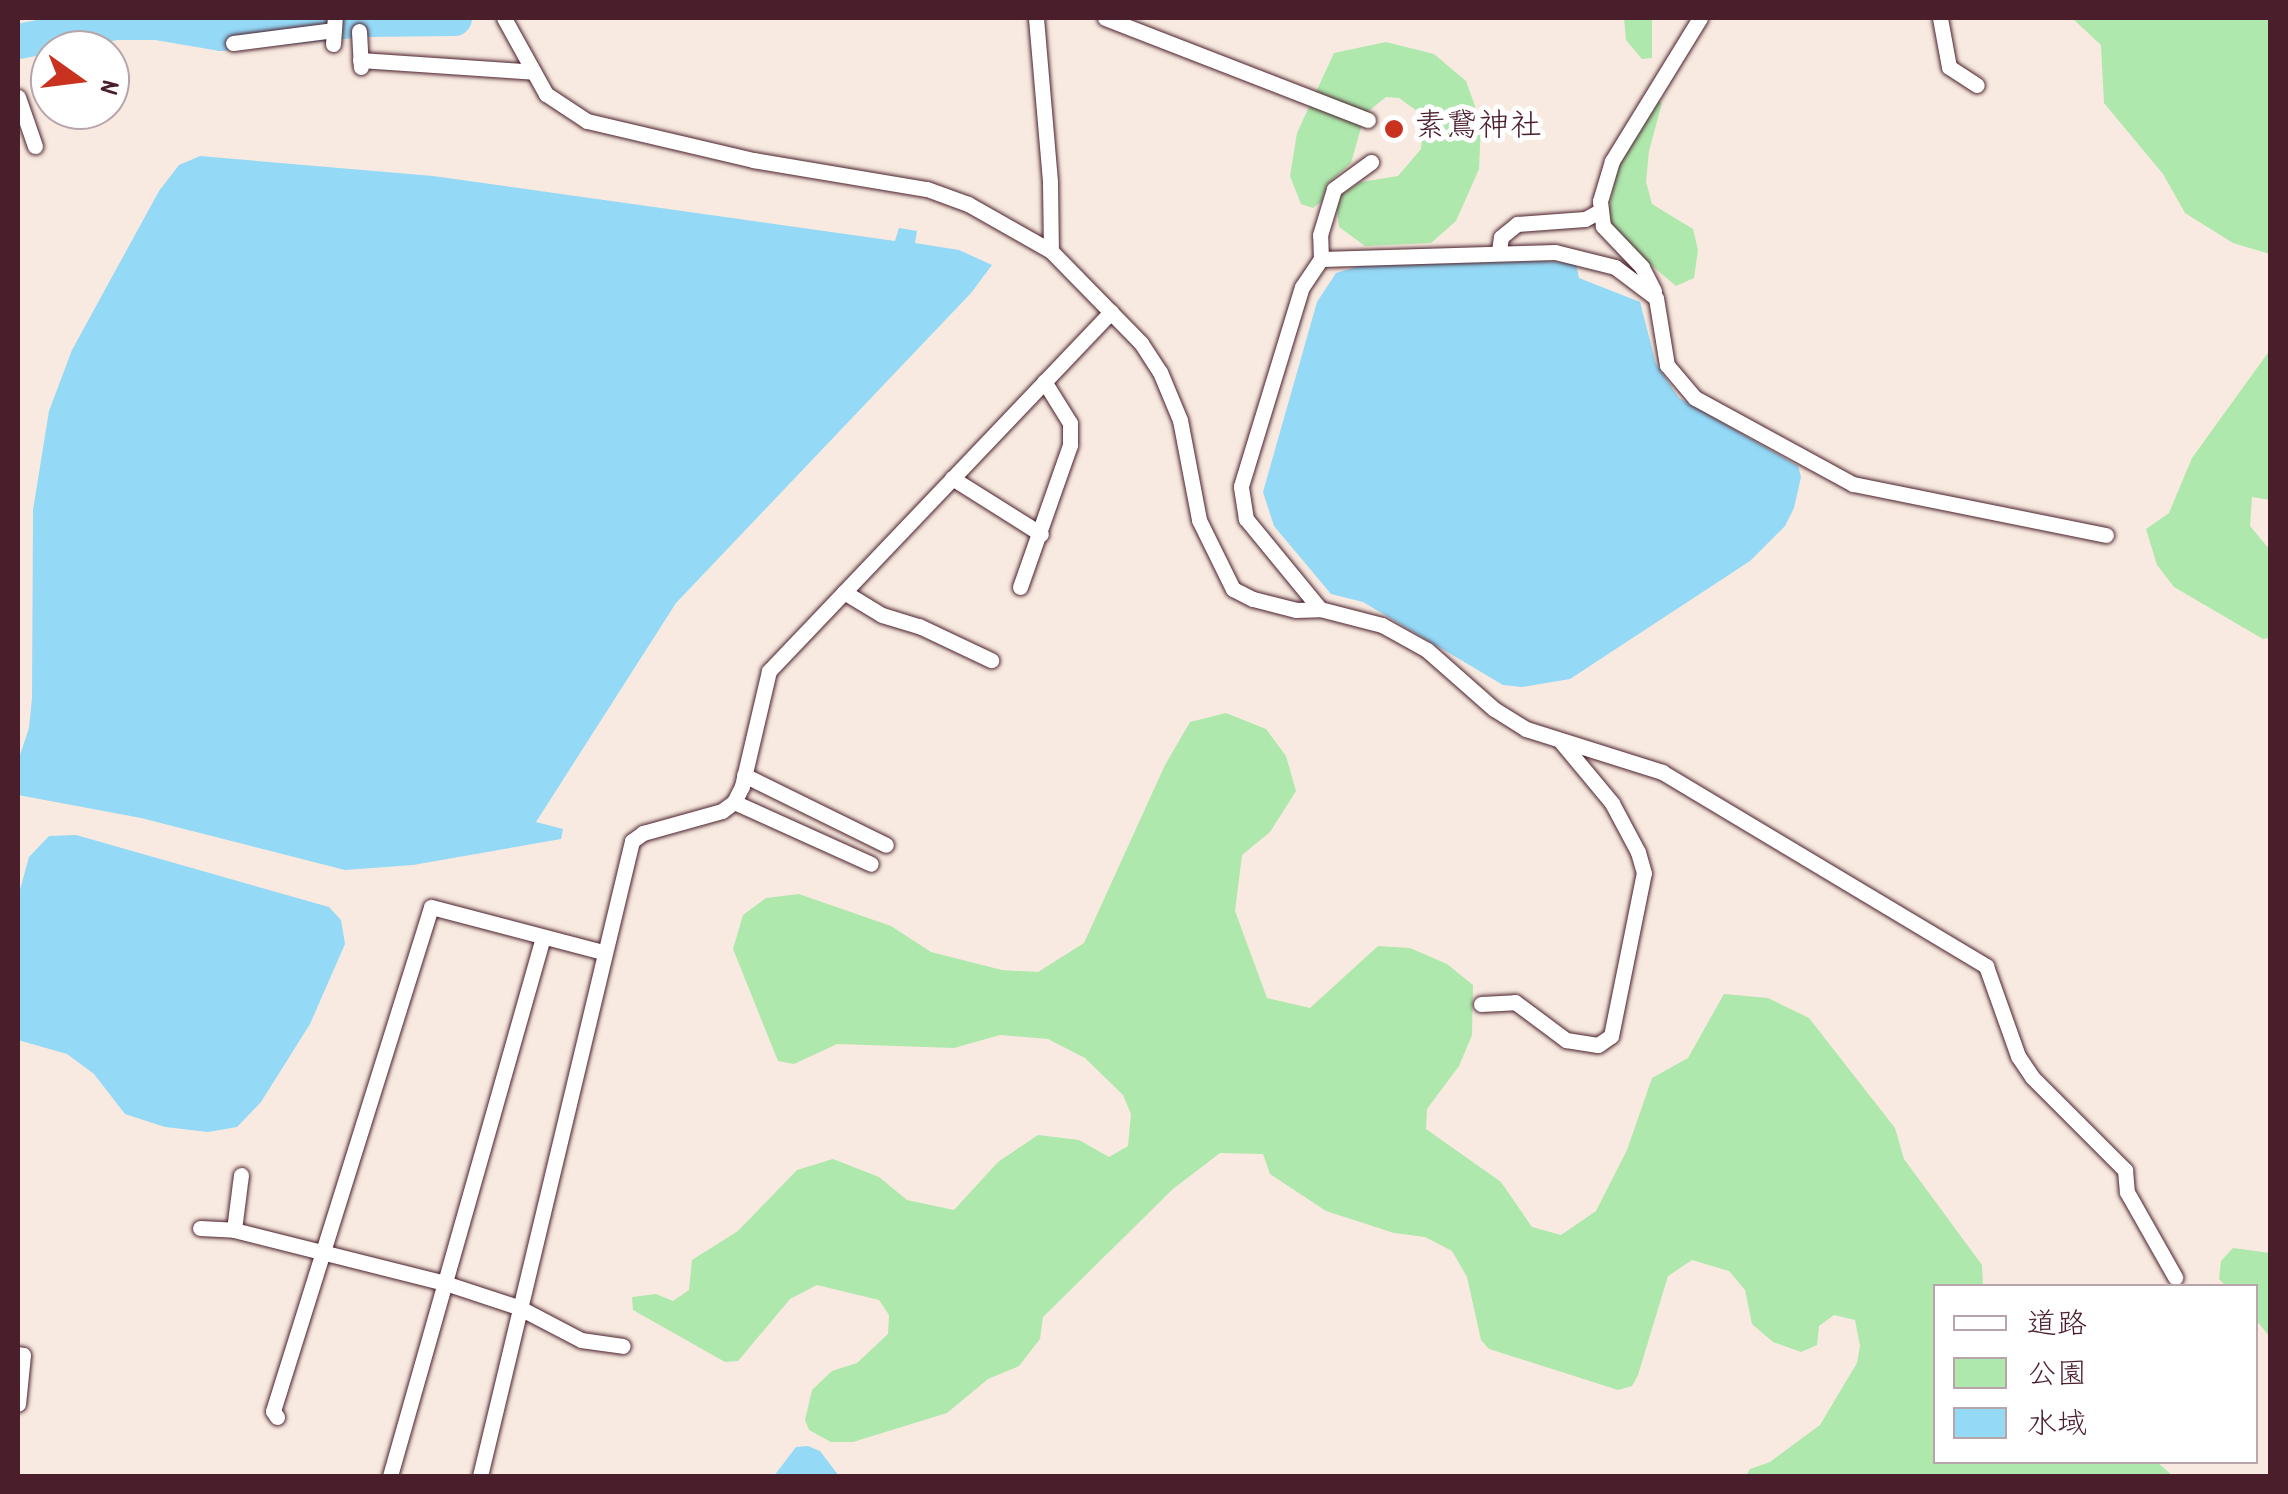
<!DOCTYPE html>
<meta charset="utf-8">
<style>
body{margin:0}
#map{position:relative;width:2288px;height:1494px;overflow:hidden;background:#f8eae0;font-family:Dekko,"Klee One",sans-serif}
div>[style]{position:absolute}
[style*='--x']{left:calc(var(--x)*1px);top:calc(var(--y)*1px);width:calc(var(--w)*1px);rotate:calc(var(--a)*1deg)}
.green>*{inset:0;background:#aee8ad}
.water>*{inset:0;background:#94d9f6}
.river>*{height:35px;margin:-17.5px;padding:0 17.5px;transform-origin:17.5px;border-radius:17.5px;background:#94d9f6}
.roads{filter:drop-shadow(0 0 2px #4a1f2b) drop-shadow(0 0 2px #4a1f2b)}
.street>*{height:15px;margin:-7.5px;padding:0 7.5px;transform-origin:7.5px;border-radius:7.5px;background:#fff}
.dots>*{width:28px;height:28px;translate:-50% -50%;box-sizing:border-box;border:5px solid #fff;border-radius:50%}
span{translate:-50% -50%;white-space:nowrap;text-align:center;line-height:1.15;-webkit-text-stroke:10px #fff;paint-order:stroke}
.poi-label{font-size:32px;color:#4a1f2b}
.left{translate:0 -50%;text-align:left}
.frame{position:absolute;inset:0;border:20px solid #4a1f2b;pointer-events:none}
.legend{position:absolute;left:1933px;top:1284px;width:325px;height:180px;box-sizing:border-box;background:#fff;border:2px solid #b7a5aa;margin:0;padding:12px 18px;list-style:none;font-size:30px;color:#4a1f2b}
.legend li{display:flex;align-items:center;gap:20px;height:50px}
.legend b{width:50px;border:2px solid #b7a5aa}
.north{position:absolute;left:30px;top:30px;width:100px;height:100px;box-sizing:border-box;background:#fff;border:2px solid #b7a5aa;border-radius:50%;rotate:104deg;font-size:28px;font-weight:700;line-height:40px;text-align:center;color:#4a1f2b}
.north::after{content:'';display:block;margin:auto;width:35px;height:45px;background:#c8321e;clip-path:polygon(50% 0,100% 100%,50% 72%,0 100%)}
</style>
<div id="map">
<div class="green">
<i style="clip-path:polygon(1624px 18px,1652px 18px,1652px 58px,1642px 59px,1626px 40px)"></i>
<i style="clip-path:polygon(2072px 18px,2270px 18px,2270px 254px,2233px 243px,2185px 213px,2163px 174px,2104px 103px,2101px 45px)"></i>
<i style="clip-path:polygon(1386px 42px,1434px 54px,1466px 81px,1481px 123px,1479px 169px,1456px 221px,1431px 243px,1365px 246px,1339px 227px,1337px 209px,1342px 194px,1361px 182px,1398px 176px,1421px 149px,1423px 126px,1417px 111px,1399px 98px,1386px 97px,1365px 114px,1351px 163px,1327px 184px,1322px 201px,1313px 208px,1301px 204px,1290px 176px,1297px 133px,1334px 53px)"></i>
<i style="clip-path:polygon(1655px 101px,1662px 103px,1649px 151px,1646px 182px,1652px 204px,1693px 229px,1698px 250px,1694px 278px,1676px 286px,1617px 236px,1608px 215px,1617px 169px)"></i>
<i style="clip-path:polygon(2270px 350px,2270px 500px,2252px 497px,2250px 526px,2270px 550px,2270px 638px,2263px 639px,2174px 587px,2157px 565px,2146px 529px,2169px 513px,2192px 458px)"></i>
<i style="clip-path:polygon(1226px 713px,1266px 729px,1286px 756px,1296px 791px,1270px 832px,1242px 855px,1235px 911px,1267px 998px,1310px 1008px,1378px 946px,1410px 948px,1447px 964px,1473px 985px,1472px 1035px,1459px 1066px,1427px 1109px,1426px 1129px,1501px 1182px,1532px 1227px,1561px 1235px,1596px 1211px,1627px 1150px,1652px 1078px,1688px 1058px,1724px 994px,1768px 998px,1809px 1018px,1895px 1128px,1904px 1159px,1982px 1265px,1983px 1286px,1936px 1286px,1936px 1462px,2157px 1462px,2173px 1476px,1746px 1476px,1750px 1469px,1770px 1462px,1820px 1425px,1857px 1363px,1860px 1346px,1855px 1320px,1834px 1315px,1819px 1326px,1817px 1345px,1801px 1352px,1773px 1342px,1752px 1324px,1745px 1290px,1729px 1271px,1692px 1260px,1668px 1276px,1638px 1375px,1632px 1386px,1618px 1390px,1489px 1349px,1481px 1340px,1467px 1277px,1452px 1251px,1425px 1237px,1394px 1233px,1326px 1211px,1270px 1174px,1263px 1154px,1220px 1153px,1173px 1189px,1043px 1317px,1040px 1339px,1019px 1366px,988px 1379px,947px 1413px,853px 1442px,831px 1442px,809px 1430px,805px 1420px,812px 1390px,832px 1371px,857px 1363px,888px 1334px,889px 1315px,879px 1300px,817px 1285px,790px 1299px,738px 1361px,725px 1362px,633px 1310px,632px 1297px,656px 1294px,673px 1301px,689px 1290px,692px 1260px,738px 1231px,797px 1170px,833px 1159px,879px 1177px,907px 1200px,954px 1210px,998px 1162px,1038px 1135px,1079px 1140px,1109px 1157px,1128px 1146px,1131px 1114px,1123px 1095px,1085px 1058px,1048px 1039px,1000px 1035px,954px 1048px,837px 1044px,794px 1064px,778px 1061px,733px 949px,743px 915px,766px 898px,799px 894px,891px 926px,931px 952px,1002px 970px,1038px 972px,1084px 943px,1165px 765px,1190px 722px)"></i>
<i style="clip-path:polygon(2233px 1248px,2270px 1253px,2270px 1337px,2256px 1320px,2256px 1286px,2226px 1286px,2219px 1279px,2221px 1261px)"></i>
</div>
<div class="water">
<i style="clip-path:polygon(200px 156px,433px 176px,895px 241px,899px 228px,917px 231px,915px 243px,959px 250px,992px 265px,971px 293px,676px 603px,536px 822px,563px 829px,561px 839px,413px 865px,345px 870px,141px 818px,18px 795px,18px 761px,29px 728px,32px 698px,33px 510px,49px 411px,72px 350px,159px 191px,179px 165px)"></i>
<i style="clip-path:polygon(1545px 261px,1576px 264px,1579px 278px,1640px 302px,1656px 364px,1679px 398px,1798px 466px,1801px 477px,1794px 508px,1785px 526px,1750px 561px,1570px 679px,1522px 687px,1503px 685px,1363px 602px,1331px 594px,1274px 526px,1263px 492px,1317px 302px,1336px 273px,1360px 266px)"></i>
<i style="clip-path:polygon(76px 835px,329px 907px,341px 920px,345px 944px,310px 1024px,261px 1102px,237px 1127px,208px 1132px,165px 1127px,125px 1114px,94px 1074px,67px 1054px,18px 1040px,18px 897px,29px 857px,49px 836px)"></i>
<i style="clip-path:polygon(808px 1446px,820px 1451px,839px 1476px,774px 1476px,796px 1447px)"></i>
</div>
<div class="river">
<i style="--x:18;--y:41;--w:100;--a:-11"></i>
<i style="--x:116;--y:22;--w:40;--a:0"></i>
<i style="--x:156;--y:22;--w:66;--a:9.6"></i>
<i style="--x:221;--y:33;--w:145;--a:-5.6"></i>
<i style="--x:365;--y:19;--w:89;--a:-0.6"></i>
</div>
<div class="roads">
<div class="street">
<i style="--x:504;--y:18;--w:87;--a:61.1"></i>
<i style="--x:546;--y:94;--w:49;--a:33.4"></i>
<i style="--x:587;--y:121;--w:171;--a:13.2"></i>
<i style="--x:753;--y:160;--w:176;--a:9.5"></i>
<i style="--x:927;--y:189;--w:44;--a:20.1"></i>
<i style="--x:968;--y:204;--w:95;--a:29.5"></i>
<i style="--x:1051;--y:251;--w:129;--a:45.6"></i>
<i style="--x:1141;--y:343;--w:35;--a:57"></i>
<i style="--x:1160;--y:372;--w:52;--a:67.4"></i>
<i style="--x:1180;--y:420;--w:102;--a:79.2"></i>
<i style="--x:1199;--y:520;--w:77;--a:63.8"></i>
<i style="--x:1233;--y:589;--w:22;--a:27"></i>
<i style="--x:1253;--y:599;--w:44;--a:14.3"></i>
<i style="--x:1296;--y:610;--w:24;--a:-2"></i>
<i style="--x:1320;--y:609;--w:64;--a:14.5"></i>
<i style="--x:1382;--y:625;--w:51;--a:29.1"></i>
<i style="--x:1427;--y:650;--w:89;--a:41.4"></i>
<i style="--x:1494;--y:709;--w:38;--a:32"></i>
<i style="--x:1526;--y:729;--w:143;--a:17.5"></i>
<i style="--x:1662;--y:772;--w:378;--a:30.9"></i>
<i style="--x:1986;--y:966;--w:96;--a:70.4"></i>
<i style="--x:2018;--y:1056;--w:25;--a:56"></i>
<i style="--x:2032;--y:1077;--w:132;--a:45"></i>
<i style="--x:2125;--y:1170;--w:22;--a:85"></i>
<i style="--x:2127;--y:1192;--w:98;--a:60.5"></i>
<i style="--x:1036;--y:18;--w:165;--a:85.1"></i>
<i style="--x:1050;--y:182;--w:69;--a:89.2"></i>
<i style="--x:1105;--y:18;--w:282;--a:21.2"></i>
<i style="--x:1940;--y:18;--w:50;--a:79.6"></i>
<i style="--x:1949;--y:67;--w:33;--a:33"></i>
<i style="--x:359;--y:31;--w:36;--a:87"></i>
<i style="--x:233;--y:43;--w:102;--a:-7.3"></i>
<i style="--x:333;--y:44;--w:26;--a:-86"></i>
<i style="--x:360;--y:60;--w:174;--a:3.9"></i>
<i style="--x:18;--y:97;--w:52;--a:70.9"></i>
<i style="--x:1499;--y:251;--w:14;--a:-82"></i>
<i style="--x:1501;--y:237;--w:21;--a:-39"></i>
<i style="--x:1517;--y:224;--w:68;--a:-4.2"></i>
<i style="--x:1585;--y:219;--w:15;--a:-28"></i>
<i style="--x:1321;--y:259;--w:24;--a:-92"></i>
<i style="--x:1320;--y:235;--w:48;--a:-73.1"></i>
<i style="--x:1334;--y:189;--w:46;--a:-36.1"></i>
<i style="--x:1654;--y:291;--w:27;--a:-117"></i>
<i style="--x:1642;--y:267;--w:57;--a:-133.6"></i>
<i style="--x:1603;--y:226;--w:25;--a:-97"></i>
<i style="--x:1600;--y:201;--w:42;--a:-73.3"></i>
<i style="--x:1612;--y:161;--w:168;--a:-58.4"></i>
<i style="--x:952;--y:478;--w:105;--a:32.2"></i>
<i style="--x:1020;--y:587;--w:151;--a:-70.6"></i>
<i style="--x:1070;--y:445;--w:22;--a:-90"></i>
<i style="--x:1070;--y:423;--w:49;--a:-121.8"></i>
<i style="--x:844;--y:592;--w:44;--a:31.2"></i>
<i style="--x:882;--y:615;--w:39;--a:17"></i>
<i style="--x:919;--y:626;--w:80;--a:25.3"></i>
<i style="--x:1320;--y:609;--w:117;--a:-129.4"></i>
<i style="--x:1246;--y:519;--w:33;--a:-99"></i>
<i style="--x:1241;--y:486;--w:208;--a:-73"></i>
<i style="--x:1302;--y:287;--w:34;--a:-56"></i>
<i style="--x:1321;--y:259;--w:234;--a:-1.7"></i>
<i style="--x:1555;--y:252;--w:62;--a:14"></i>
<i style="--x:1615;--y:267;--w:51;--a:37.1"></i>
<i style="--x:1656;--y:298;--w:68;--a:80.7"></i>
<i style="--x:1667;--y:365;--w:43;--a:49.7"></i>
<i style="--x:1695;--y:398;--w:180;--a:28.6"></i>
<i style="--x:1853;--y:484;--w:258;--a:11.4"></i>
<i style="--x:744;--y:775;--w:158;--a:26.2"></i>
<i style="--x:734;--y:802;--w:150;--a:24.3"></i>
<i style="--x:1481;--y:1004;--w:34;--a:-3"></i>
<i style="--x:1515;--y:1002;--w:64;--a:36.7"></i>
<i style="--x:1566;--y:1040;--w:32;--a:9"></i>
<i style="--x:1598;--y:1045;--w:16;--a:-35"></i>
<i style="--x:1611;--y:1036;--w:166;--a:-78.6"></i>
<i style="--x:1644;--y:873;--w:22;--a:-106"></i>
<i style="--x:1638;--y:852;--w:55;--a:-118"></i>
<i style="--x:1612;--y:803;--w:78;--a:-129.8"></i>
<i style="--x:241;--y:1175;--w:55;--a:97.3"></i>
<i style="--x:234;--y:1230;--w:218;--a:14.1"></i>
<i style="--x:445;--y:1283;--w:77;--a:18.2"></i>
<i style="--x:518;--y:1307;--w:71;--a:27.6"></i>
<i style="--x:581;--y:1340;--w:42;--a:8.1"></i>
<i style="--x:200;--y:1228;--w:34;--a:3"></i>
<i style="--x:18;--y:1354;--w:5;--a:11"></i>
<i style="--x:23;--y:1355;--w:49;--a:95.8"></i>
<i style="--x:277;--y:1417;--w:7;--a:-124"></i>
<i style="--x:273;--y:1411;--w:528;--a:-72.59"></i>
<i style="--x:431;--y:907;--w:177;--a:14.7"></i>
<i style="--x:390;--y:1476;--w:560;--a:-74.15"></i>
<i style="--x:480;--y:1476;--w:653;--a:-76.54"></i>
<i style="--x:632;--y:841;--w:14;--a:-36"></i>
<i style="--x:643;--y:833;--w:82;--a:-15.6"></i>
<i style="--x:722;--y:811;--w:15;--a:-37"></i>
<i style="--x:734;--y:802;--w:18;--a:-63"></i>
<i style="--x:742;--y:786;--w:118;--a:-76.8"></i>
<i style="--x:769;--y:671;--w:496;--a:-46.4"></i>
</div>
</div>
<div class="dots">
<i style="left:1394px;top:129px;background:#c8321e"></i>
</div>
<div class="poi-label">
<span class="left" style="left:1414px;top:129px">素鵞神社</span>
</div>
<div class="frame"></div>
<ul class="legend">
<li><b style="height:12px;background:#fff"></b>道路</li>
<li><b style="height:28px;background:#aee8ad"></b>公園</li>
<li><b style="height:28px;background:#94d9f6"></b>水域</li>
</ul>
<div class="north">N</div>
</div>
